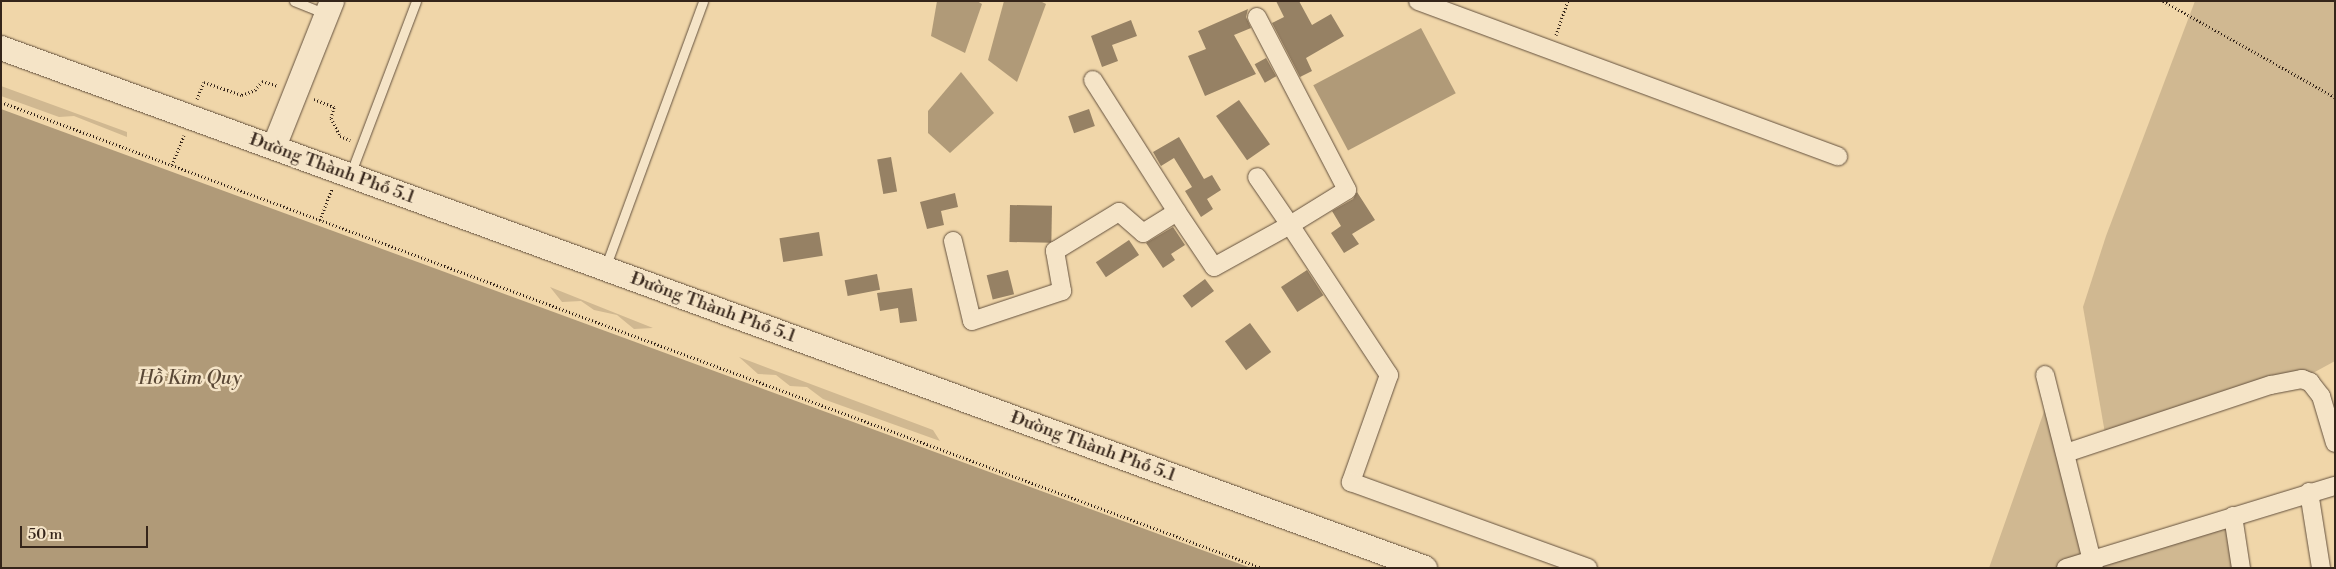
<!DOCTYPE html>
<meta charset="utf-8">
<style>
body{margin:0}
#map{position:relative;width:2336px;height:569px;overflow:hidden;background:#f0d6a9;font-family:"Libre Bodoni",serif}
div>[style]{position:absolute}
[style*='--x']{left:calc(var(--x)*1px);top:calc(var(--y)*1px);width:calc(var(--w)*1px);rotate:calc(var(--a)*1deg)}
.green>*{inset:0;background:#d0b891}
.water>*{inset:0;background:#b09a78;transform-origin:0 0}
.building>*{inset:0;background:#968164;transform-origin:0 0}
.path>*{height:3px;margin-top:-1.5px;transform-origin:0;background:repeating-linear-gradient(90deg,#35251a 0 1px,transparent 0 3.5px)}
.roads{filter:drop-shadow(0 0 1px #64513e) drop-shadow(0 0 1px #64513e)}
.lane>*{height:9px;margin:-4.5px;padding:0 4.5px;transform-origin:4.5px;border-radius:4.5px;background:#f5e4c7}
.street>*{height:18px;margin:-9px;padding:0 9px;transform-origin:9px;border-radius:9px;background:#f5e4c7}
.secondary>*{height:24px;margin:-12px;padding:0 12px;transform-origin:12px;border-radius:12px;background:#f5e4c7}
span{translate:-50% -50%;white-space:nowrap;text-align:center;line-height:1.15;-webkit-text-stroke:5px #f5e4c7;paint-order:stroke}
.street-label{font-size:18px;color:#35251a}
.water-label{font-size:19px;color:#5a4836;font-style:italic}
.frame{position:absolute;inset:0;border:2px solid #35251a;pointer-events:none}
.scale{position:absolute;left:20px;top:526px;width:128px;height:22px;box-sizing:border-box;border:2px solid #35251a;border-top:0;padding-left:6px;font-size:15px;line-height:18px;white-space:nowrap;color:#35251a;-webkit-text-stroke:4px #f5e4c7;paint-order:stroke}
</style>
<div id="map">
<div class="green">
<i style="clip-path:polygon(2195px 1px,2335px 1px,2335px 361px,2302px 379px,2106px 439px,2083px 307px,2106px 236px)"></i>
<i style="clip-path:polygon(1px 86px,127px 132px,127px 137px,74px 116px,59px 117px,1px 96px)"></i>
<i style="clip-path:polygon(550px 287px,653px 328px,634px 329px,617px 315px,594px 310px,581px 301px,562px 302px)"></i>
<i style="clip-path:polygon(739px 357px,933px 430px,940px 441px,823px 399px,807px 387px,790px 386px,776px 375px,758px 374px)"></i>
<i style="clip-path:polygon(2047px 403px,2094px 559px,2233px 516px,2241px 568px,1989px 568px)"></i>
</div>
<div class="water">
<i style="clip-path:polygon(937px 1px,977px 1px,982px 4px,965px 53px,931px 36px)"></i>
<i style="clip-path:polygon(1004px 1px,1040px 1px,1046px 4px,1017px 82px,988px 60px)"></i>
<i style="left:1421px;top:28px;width:74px;height:122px;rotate:62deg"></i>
<i style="clip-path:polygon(961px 72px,994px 113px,950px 153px,928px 133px,928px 111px)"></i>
<i style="clip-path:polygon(1px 109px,1251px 568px,1px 568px)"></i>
</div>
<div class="building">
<i style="clip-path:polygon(1276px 1px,1299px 1px,1312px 25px,1331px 14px,1344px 36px,1306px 58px,1312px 71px,1300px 77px,1272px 23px,1284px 17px)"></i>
<i style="clip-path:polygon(1248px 9px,1246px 17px,1251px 28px,1234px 35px,1256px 74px,1205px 96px,1188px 56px,1206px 49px,1198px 31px)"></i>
<i style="clip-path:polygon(1131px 20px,1137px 36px,1112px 45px,1118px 61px,1102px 67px,1091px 36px)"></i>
<i style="left:1266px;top:58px;width:21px;height:13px;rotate:61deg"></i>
<i style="left:1239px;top:100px;width:54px;height:28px;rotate:55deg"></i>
<i style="left:1089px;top:109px;width:18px;height:22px;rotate:71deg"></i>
<i style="clip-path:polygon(1179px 137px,1204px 179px,1212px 175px,1221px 190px,1207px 199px,1213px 209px,1201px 217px,1185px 191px,1192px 187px,1174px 158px,1161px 166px,1153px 152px)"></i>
<i style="left:891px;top:157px;width:35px;height:14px;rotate:80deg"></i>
<i style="clip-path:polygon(1357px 192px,1375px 220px,1352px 234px,1359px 244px,1344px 253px,1331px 233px,1341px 226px,1332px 211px,1353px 199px)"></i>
<i style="clip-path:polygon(955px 193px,958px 207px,941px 211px,944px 225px,927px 229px,920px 202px)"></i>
<i style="left:1010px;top:205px;width:42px;height:37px;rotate:1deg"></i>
<i style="clip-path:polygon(1173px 227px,1185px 245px,1171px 254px,1175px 260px,1163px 268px,1146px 243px)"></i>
<i style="left:819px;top:232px;width:24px;height:40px;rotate:81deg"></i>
<i style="left:1129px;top:240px;width:18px;height:40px;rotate:56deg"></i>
<i style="left:1008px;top:270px;width:25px;height:22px;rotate:76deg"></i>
<i style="left:1307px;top:270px;width:30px;height:31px;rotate:57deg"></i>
<i style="left:877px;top:274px;width:16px;height:33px;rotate:79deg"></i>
<i style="left:1205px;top:279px;width:15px;height:28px;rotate:53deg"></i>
<i style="clip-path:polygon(912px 288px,917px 321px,900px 323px,898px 308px,880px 311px,877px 293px)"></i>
<i style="left:1250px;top:323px;width:36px;height:31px;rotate:54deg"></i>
</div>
<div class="path">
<i style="--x:2163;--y:1;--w:197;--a:29.2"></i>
<i style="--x:1556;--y:35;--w:36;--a:-71"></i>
<i style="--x:197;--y:99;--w:18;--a:-68"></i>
<i style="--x:204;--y:82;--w:40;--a:18.9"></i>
<i style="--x:242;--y:95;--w:14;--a:-21"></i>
<i style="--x:255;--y:90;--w:11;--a:-52"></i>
<i style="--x:262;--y:81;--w:17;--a:17"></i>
<i style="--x:314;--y:99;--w:22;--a:22"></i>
<i style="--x:334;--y:107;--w:11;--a:105"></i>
<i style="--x:331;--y:118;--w:20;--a:63"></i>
<i style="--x:340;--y:136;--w:11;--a:22"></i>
<i style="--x:1;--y:102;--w:1344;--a:20.28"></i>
<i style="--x:172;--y:165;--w:32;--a:-68"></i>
<i style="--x:320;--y:220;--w:34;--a:-69"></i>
</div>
<div class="roads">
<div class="lane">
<i style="--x:294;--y:1;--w:35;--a:22"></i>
<i style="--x:350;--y:175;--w:186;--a:-69.2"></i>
<i style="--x:605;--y:268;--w:284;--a:-69.8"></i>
</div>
<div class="street">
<i style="--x:1418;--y:1;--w:448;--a:20.3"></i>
<i style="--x:1257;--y:17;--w:195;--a:62.5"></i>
<i style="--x:1347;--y:190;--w:67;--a:148.4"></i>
<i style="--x:1290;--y:225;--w:58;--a:-124.5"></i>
<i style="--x:1093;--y:80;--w:156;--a:57.5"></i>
<i style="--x:953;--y:241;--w:82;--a:76.6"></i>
<i style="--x:972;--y:321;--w:95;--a:-18.4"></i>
<i style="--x:1062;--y:291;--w:41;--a:-99.9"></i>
<i style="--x:1055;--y:251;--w:75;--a:-31.4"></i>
<i style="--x:1119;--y:212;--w:32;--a:41"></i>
<i style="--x:1143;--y:233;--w:40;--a:-32"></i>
<i style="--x:1177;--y:212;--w:66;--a:56.1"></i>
<i style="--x:1214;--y:267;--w:87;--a:-28.9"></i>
<i style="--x:1290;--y:225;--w:180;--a:56.6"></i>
<i style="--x:1389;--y:375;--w:114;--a:109.6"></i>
<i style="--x:1351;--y:482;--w:252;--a:19.9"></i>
<i style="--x:2045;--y:375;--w:199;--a:75.8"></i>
<i style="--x:2066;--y:453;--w:216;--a:-18.4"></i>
<i style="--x:2271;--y:385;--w:32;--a:-11"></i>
<i style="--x:2302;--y:379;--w:9;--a:21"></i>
<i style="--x:2310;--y:382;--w:18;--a:52"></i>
<i style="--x:2321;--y:396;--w:49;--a:73.4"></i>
<i style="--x:2309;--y:492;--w:77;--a:81"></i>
<i style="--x:2233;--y:516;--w:53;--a:81.3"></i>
<i style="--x:2066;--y:568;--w:281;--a:-17"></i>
</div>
<div class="secondary">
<i style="--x:1;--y:48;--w:1516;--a:20.06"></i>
<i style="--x:274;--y:147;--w:157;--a:-68.3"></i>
</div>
</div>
<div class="street-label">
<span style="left:332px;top:169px;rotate:20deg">Đường Thành Phố 5.1</span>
<span style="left:713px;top:308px;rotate:20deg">Đường Thành Phố 5.1</span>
<span style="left:1093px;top:447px;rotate:20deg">Đường Thành Phố 5.1</span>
</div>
<div class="water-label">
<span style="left:190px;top:379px">Hồ Kim Quy</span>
</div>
<div class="frame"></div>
<div class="scale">50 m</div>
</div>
